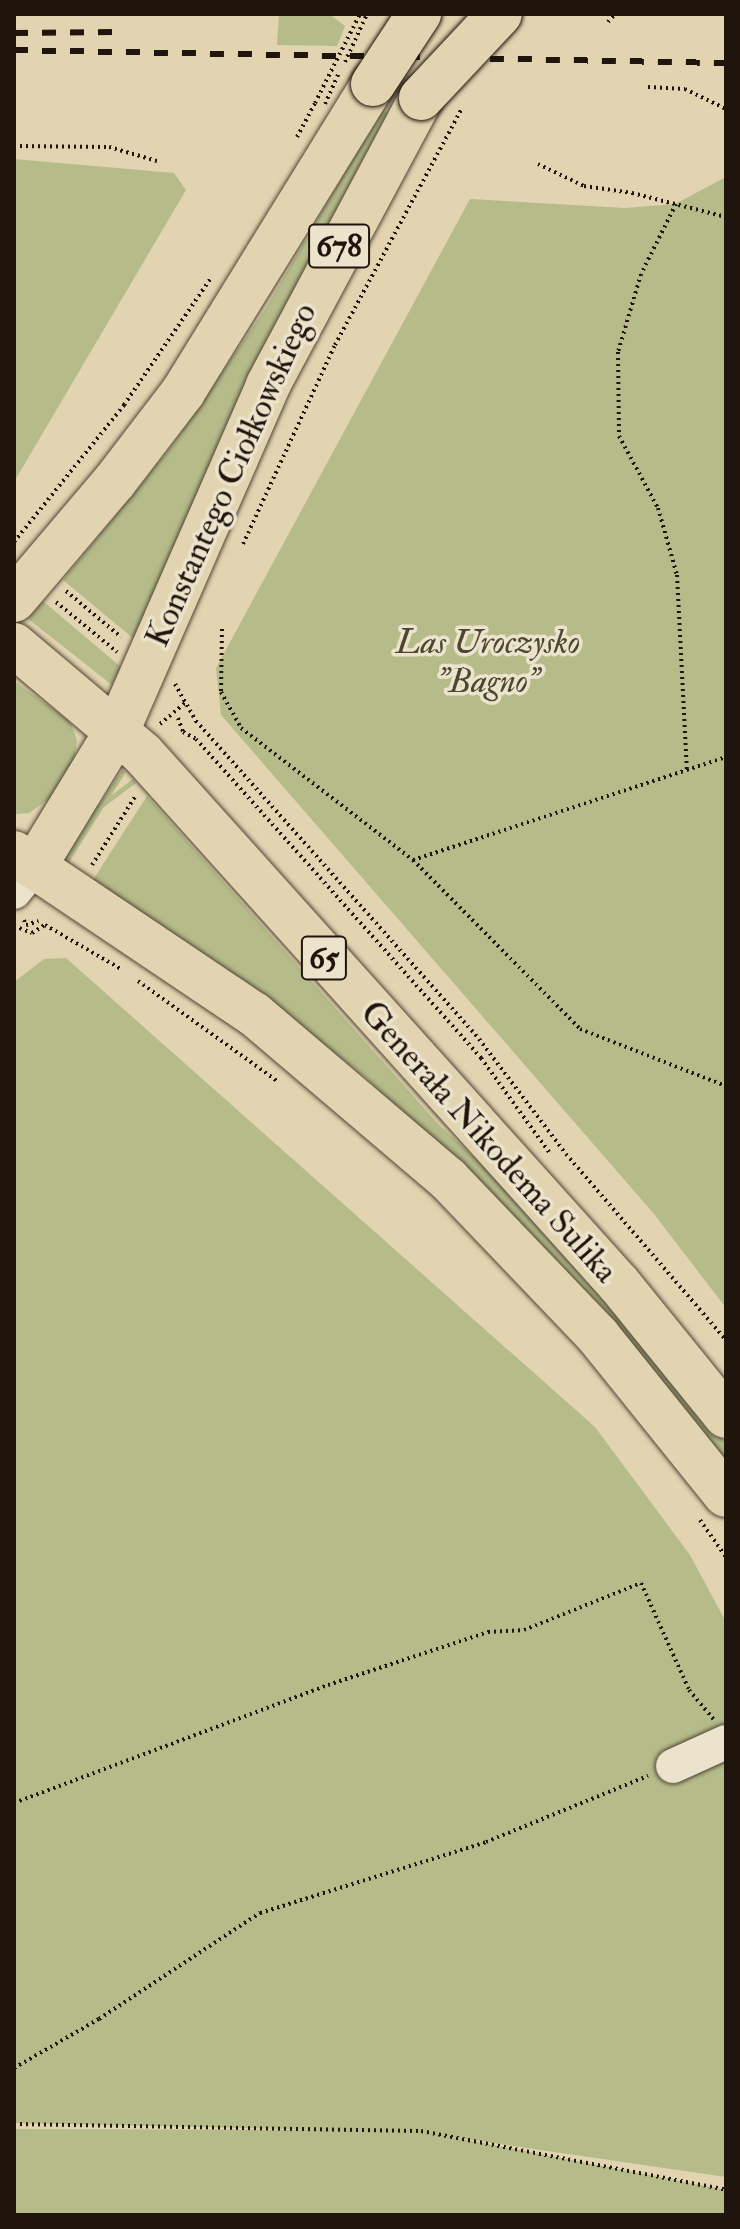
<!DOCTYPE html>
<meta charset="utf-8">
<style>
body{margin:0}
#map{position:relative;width:740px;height:2229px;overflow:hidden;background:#e2d4b0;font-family:"IM FELL Double Pica",serif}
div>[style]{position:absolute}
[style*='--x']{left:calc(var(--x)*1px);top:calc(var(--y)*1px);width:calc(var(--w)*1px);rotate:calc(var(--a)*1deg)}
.green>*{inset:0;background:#b5bc8a;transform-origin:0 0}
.path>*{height:4px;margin-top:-2px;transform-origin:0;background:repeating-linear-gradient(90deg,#20150d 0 2px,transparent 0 6px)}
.roads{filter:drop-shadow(0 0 2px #504536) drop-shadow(0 0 2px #504536)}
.minor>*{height:34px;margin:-17px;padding:0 17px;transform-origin:17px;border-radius:17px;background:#ece3cc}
.highway>*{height:44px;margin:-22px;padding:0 22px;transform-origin:22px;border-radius:22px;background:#e2d4b0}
.rail>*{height:6px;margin-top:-3px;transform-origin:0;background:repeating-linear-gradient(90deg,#20150d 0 14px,transparent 0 28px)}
.path-bridge>*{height:4px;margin-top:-2px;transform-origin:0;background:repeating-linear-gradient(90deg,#20150d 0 2px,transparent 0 6px)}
.bridges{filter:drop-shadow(0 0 2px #20150d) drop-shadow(0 0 2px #20150d)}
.highway-bridge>*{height:44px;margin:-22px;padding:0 22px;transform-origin:22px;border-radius:22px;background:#e2d4b0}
span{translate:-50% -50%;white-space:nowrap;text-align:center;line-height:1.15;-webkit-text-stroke:7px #ece3cc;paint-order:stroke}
.shield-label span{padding:2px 6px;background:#ece3cc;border:2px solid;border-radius:6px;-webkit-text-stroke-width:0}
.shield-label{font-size:32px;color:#20150d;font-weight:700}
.street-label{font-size:34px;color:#20150d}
.park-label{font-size:34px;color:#4d4732;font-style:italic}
.frame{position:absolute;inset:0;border:16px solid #20150d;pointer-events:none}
</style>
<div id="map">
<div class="green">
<i style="clip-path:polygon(279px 14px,329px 14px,345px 26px,337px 46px,277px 45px)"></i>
<i style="clip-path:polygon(381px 110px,390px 114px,307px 264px,227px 428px,134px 639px,63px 580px,171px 447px,266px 308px)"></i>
<i style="clip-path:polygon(14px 159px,174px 173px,186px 190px,14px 482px)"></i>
<i style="clip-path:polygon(726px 177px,726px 1308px,654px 1214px,221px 715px,216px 668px,470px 199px,625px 208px,675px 204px)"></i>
<i style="clip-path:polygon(43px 601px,121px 667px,112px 685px,27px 618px)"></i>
<i style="clip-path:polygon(14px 681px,70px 721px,77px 740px,74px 762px,52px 797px,29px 813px,16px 814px)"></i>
<i style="clip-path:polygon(122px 770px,126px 772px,66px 867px,61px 864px)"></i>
<i style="left:133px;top:779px;width:5px;height:111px;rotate:53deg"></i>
<i style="clip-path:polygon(147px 796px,439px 1125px,517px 1196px,673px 1372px,726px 1443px,726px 1470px,462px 1170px,365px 1077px,266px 1000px,91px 883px)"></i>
<i style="clip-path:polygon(66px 958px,595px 1427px,690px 1555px,726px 1622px,726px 2177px,452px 2137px,726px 2190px,726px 2215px,14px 2215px,14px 2129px,330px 2130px,14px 2123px,14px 982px,44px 959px)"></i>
</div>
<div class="path">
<i style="--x:537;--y:15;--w:1;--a:-45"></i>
<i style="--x:608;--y:22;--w:11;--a:-49"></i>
<i style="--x:648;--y:87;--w:37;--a:3"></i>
<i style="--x:685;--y:89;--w:46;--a:26"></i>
<i style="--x:297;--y:137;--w:38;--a:-62"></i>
<i style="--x:14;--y:146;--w:95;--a:0.6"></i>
<i style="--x:109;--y:147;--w:50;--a:16.3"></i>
<i style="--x:538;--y:164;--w:51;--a:25.6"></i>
<i style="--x:584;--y:186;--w:49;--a:8.3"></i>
<i style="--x:632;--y:193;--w:97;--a:14.3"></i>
<i style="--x:676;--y:204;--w:78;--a:116.6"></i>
<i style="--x:641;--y:274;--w:81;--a:106.4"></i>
<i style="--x:618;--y:352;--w:84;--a:89.3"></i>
<i style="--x:619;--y:436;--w:82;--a:61.6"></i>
<i style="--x:658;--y:508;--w:70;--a:74.2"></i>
<i style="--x:677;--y:575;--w:195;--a:87.1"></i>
<i style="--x:14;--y:542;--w:176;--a:-51.2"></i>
<i style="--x:124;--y:405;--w:154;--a:-55.6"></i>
<i style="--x:243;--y:544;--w:219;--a:-65.2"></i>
<i style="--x:335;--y:345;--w:267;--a:-61.8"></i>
<i style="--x:66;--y:591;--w:72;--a:39.9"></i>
<i style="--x:56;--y:602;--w:79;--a:39.3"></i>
<i style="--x:222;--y:629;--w:63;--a:90.9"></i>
<i style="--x:221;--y:692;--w:41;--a:60.9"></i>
<i style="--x:241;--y:728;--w:217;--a:37.5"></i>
<i style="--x:413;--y:860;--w:238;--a:45.3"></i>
<i style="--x:580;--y:1029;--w:157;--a:21.3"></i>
<i style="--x:175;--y:684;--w:43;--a:60.4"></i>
<i style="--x:196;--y:721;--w:426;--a:48.3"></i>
<i style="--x:479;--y:1039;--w:144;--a:52.9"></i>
<i style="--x:566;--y:1154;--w:245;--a:49.3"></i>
<i style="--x:178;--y:718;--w:15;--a:70"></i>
<i style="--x:183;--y:732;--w:15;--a:28"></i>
<i style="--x:196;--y:739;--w:428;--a:48.2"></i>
<i style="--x:481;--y:1058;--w:116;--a:54.1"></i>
<i style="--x:160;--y:724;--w:33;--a:-40"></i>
<i style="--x:413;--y:860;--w:330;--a:-18.2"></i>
<i style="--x:92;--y:865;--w:83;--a:-57.8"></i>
<i style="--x:24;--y:920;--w:5;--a:68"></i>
<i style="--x:26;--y:925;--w:13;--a:-18"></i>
<i style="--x:45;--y:925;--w:88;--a:30.1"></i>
<i style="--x:14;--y:926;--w:19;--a:21"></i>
<i style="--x:32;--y:933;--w:15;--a:-32"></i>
<i style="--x:138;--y:981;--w:171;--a:35.7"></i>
<i style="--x:700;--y:1520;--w:45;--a:54.9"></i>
<i style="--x:14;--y:1803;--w:335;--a:-20.6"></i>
<i style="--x:328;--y:1685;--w:169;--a:-18.3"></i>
<i style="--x:488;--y:1632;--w:36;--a:-3"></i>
<i style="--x:524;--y:1630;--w:126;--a:-21.9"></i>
<i style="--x:641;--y:1583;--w:117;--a:65.8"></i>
<i style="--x:689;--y:1690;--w:38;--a:50"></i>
<i style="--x:14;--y:2068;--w:98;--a:-30"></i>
<i style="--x:99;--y:2019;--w:193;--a:-33.4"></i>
<i style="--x:260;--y:1913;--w:237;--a:-17.4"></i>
<i style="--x:486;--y:1842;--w:175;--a:-22.2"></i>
<i style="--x:14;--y:2124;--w:407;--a:1"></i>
<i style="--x:421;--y:2131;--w:311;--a:10.9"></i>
</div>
<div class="roads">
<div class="minor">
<i style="--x:14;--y:892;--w:32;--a:-51"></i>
<i style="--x:673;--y:1766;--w:58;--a:-24.4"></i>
</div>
<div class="highway">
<i style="--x:14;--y:600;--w:156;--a:-49.7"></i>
<i style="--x:115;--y:481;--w:112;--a:-52.6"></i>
<i style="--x:183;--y:392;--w:362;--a:-58.3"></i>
<i style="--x:14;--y:645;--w:167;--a:40.2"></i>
<i style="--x:142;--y:753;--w:714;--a:48.07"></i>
<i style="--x:619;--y:1284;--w:170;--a:51"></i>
<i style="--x:14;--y:853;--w:289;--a:33.9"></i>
<i style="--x:254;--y:1014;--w:255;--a:40.4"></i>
<i style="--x:448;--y:1179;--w:217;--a:46.3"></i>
<i style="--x:598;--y:1336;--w:204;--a:51.2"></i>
<i style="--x:34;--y:867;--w:162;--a:-58.7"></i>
<i style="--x:118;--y:729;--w:375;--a:-66.4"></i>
<i style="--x:268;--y:385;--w:325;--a:-61.9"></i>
</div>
</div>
<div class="rail">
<i style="--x:14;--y:33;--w:101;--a:-0.6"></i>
<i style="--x:14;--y:50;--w:712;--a:1.05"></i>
</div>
<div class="path-bridge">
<i style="--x:345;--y:62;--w:53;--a:-65.4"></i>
<i style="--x:315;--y:103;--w:100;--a:-63.2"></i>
<i style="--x:325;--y:104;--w:34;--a:-66"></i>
</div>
<div class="bridges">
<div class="highway-bridge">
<i style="--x:373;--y:84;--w:84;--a:-56.7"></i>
<i style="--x:421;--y:98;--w:115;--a:-46.8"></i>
</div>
</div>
<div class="shield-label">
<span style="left:339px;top:246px">678</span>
<span style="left:324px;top:958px">65</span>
</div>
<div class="street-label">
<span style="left:231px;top:475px;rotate:-66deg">Konstantego Ciołkowskiego</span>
<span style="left:489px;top:1142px;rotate:48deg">Generała Nikodema Sulika</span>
</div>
<div class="park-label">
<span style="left:488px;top:662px">Las Uroczysko<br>"Bagno"</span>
</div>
<div class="frame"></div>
</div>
